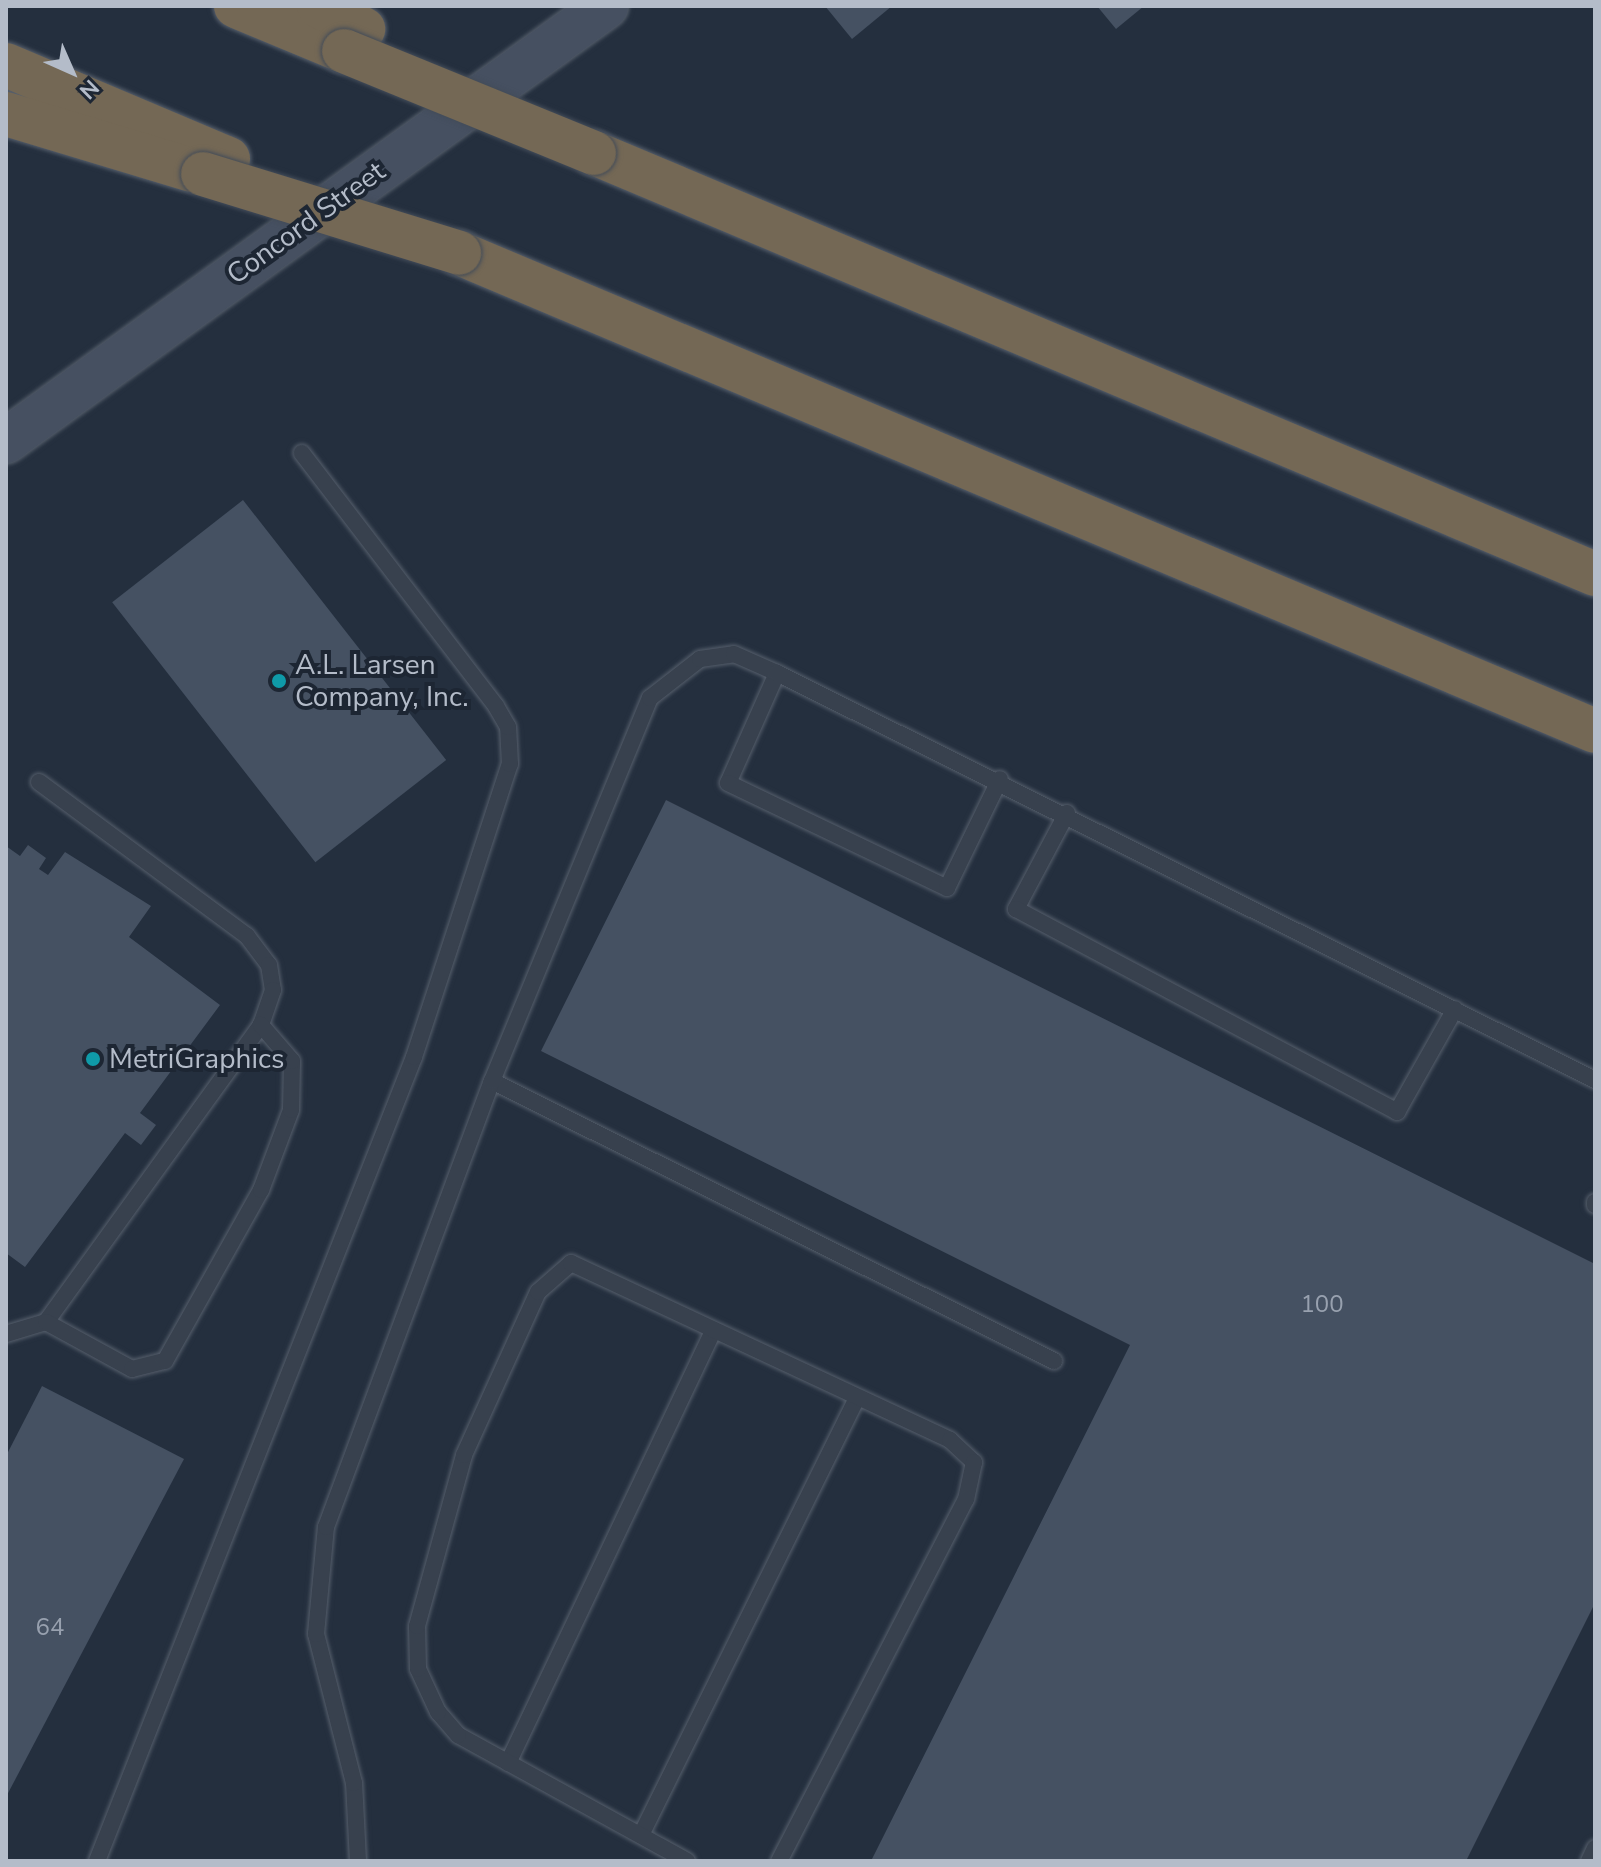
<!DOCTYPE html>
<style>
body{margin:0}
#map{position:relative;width:1601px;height:1867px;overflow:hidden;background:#242f3e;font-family:"Nunito Sans",sans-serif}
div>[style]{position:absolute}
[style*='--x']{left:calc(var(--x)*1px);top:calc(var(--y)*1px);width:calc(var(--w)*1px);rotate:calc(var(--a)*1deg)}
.building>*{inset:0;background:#455162;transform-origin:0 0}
.roads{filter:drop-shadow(0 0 2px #565f6c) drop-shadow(0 0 2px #565f6c)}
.lane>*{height:16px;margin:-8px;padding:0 8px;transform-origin:8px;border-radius:8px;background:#38414e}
.secondary>*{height:44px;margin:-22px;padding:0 22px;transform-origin:22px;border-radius:22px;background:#465061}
.highway>*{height:44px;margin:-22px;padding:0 22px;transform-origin:22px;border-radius:22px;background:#746855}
.bridges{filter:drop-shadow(0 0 2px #434c59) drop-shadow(0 0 2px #434c59)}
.highway-bridge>*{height:44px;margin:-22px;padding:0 22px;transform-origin:22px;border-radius:22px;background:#746855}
.dots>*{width:22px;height:22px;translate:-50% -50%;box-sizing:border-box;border:4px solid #1d2633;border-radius:50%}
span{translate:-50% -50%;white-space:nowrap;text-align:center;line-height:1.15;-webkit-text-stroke:8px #1d2633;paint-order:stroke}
.number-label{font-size:24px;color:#98a1af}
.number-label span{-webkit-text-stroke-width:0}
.street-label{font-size:28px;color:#b4bcc9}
.poi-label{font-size:28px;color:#b4bcc9}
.left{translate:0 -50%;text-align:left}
.frame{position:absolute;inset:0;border:8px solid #b4bcc9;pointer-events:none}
.north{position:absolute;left:32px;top:32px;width:80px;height:80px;-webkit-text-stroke:6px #1d2633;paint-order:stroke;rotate:135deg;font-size:22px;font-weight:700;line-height:32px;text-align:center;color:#b4bcc9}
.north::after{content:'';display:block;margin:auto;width:28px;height:36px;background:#b4bcc9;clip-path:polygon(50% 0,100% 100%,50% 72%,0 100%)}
</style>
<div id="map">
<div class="building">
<i style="clip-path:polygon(825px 6px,892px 6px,852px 39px)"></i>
<i style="clip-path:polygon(1097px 6px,1144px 6px,1116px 29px)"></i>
<i style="left:243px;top:500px;width:330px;height:166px;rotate:52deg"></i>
<i style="clip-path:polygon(666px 800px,1595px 1264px,1595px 1603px,1466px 1861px,871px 1861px,1130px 1345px,541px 1051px)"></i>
<i style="clip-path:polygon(28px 845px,46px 858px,39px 869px,48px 875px,65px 852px,151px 906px,129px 937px,220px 1005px,140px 1113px,156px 1125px,141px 1145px,125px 1133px,25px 1267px,6px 1253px,6px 846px,20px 856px)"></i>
<i style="clip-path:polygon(42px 1386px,184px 1459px,6px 1797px,6px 1456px)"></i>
</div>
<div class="roads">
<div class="lane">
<i style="--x:777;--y:673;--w:120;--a:114"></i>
<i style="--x:728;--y:783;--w:243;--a:25.6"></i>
<i style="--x:947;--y:888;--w:121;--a:-64.1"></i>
<i style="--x:39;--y:782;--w:259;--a:36.5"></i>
<i style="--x:247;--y:936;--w:36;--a:53"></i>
<i style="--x:269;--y:965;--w:25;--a:81"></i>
<i style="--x:273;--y:990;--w:37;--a:109"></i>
<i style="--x:261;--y:1025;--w:367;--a:125.9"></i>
<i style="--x:1067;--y:813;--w:109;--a:118"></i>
<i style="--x:1016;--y:909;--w:432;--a:28"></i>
<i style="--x:1397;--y:1112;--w:118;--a:-60.6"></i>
<i style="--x:492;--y:1081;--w:628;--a:26.48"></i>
<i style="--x:1595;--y:1202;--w:3;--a:90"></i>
<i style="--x:6;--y:1334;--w:42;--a:-16.7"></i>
<i style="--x:46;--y:1322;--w:98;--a:28.7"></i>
<i style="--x:132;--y:1369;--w:34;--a:-14"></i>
<i style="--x:165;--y:1361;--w:196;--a:-60.7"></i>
<i style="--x:261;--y:1190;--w:85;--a:-69.4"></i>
<i style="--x:291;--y:1110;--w:49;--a:-88.8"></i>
<i style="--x:292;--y:1061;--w:48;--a:-130.7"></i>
<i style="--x:508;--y:1763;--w:478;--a:-64.6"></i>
<i style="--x:641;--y:1835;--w:488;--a:-63.7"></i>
<i style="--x:97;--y:1861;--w:864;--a:-68.48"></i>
<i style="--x:414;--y:1057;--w:308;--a:-71.9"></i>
<i style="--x:510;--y:764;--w:37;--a:-93"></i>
<i style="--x:508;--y:727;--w:24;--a:-120"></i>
<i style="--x:496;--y:706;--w:319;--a:-127.5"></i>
<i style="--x:358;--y:1861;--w:78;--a:-92.9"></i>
<i style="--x:354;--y:1783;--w:154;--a:-104.3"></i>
<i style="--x:316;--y:1634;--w:107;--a:-84.7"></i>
<i style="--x:326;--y:1527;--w:476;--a:-69.6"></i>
<i style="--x:492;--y:1081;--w:414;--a:-67.6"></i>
<i style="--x:650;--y:698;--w:63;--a:-38"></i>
<i style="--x:700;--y:659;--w:34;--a:-8"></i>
<i style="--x:734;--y:654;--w:47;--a:23.8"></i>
<i style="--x:777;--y:673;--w:914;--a:26.45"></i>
<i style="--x:687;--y:1861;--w:261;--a:-151.2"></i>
<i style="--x:458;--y:1735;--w:30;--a:-131"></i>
<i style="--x:438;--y:1712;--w:47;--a:-114.9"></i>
<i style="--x:418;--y:1669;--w:43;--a:-91.3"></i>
<i style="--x:417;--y:1626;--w:177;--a:-74.6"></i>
<i style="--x:464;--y:1455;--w:179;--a:-65.6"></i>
<i style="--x:538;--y:1292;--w:44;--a:-41.3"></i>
<i style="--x:571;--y:1263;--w:418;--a:25"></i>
<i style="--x:950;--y:1440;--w:33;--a:43"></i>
<i style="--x:974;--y:1462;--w:38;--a:102"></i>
<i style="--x:966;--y:1499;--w:407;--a:117.3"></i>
<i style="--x:1589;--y:1861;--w:14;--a:-65"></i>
</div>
<div class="secondary">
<i style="--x:6;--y:441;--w:741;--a:-35.94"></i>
</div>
<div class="highway">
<i style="--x:236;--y:6;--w:117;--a:22.6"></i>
<i style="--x:319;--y:6;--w:50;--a:27.6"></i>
<i style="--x:6;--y:65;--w:241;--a:22.9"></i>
<i style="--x:6;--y:114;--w:193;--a:16.8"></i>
<i style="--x:594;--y:153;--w:1086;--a:22.81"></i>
<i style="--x:459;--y:253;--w:1232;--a:22.82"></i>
</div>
</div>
<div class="bridges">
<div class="highway-bridge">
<i style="--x:344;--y:51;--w:270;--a:22.2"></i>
<i style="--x:203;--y:174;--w:268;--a:17.1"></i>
</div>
</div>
<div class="dots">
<i style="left:279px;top:681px;background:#0f9aa8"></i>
<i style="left:93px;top:1059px;background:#0f9aa8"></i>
</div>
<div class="number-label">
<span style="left:1322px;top:1305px">100</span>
<span style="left:50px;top:1628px">64</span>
</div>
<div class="street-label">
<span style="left:306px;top:223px;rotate:-36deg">Concord Street</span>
</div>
<div class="poi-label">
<span class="left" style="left:295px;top:681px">A.L. Larsen<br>Company, Inc.</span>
<span class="left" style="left:109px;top:1059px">MetriGraphics</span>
</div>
<div class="frame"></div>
<div class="north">N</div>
</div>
